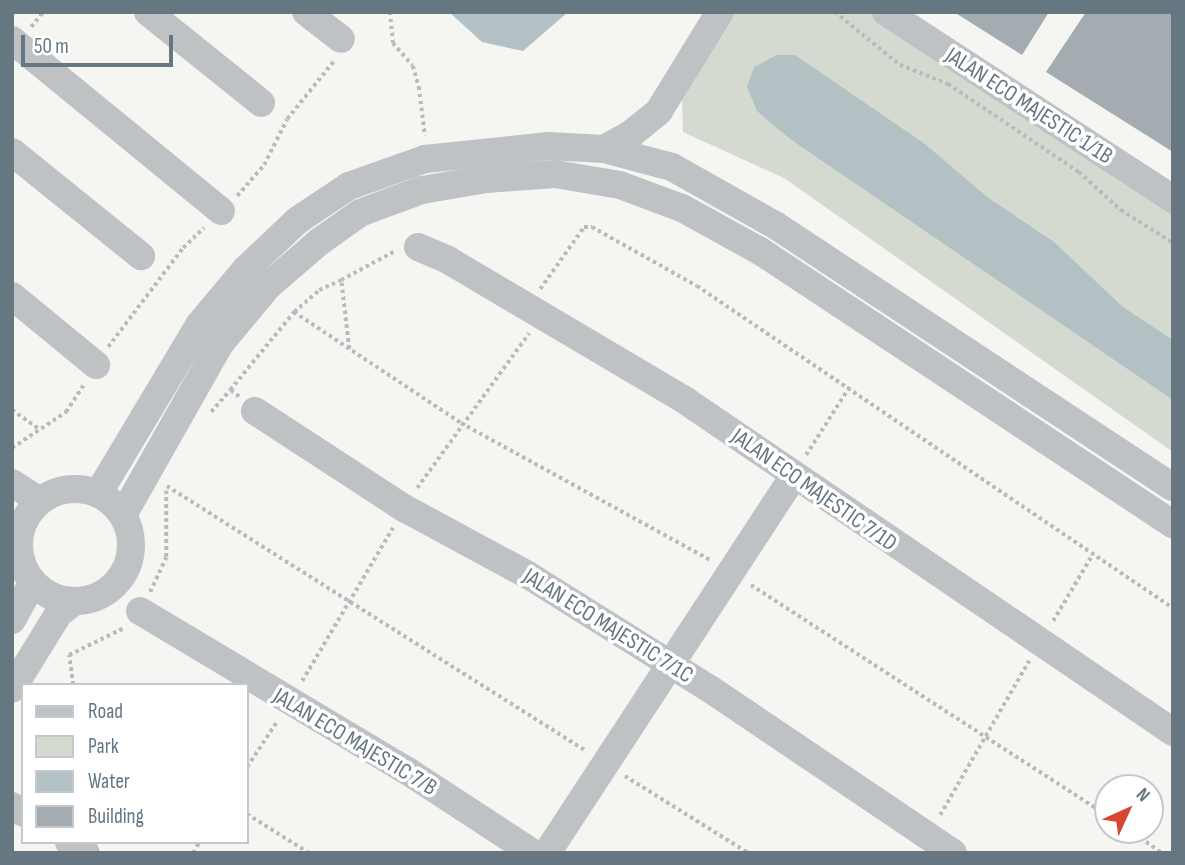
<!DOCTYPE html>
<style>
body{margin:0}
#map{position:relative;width:1185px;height:865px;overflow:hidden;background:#f5f5f2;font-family:"Sofia Sans Condensed",sans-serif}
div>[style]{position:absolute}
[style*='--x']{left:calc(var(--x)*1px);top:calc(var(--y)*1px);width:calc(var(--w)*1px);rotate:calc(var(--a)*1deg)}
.green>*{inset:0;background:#d5dad1}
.water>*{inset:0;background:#b4c1c4}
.building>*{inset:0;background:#a4acb1}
.path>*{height:3.5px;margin-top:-1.75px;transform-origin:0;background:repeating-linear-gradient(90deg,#b8bbbd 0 3.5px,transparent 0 7px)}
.minor>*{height:28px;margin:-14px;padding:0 14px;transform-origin:14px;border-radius:14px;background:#bec2c5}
.minor>.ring{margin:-14px;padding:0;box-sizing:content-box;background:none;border:28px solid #bec2c5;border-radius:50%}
span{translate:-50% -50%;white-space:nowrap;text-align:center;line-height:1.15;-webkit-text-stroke:7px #fff;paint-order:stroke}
.street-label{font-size:23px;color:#667781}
.frame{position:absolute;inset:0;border:14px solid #667781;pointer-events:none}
.legend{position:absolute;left:21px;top:683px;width:228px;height:161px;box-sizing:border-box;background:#fff;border:2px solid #c2c9cd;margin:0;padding:9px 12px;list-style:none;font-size:21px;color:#667781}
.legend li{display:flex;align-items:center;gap:14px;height:35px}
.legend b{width:35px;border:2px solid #c2c9cd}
.north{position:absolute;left:1094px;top:774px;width:70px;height:70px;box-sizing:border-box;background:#fff;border:2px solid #c2c9cd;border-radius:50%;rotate:45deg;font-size:19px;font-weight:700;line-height:28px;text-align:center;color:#667781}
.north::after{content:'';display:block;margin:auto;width:24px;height:32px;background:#d7472f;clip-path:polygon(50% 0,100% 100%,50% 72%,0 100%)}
.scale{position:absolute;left:21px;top:35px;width:152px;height:32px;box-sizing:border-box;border:4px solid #667781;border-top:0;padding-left:9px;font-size:21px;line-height:24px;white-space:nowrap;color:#667781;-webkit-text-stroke:5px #fff;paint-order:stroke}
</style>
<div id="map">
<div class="green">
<i style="clip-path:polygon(731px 12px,870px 12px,1173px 211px,1173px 452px,784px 178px,683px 132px,682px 96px)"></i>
</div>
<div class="water">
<i style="clip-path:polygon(449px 12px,568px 12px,523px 51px,482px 42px)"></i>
<i style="clip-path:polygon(777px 55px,795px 55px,925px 144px,987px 197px,1054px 242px,1123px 307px,1173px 340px,1173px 400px,790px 139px,757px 111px,747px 87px,754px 67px)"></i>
</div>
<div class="building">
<i style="clip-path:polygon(954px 12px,1049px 12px,1022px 55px)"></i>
<i style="clip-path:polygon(1086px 12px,1173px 12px,1173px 152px,1046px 72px)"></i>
</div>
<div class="path">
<i style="--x:390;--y:12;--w:31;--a:84"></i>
<i style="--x:393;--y:43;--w:30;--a:49"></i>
<i style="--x:413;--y:66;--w:22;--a:74"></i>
<i style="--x:419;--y:87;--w:49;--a:83"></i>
<i style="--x:835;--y:12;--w:84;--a:39.2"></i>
<i style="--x:900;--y:65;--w:52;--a:21.6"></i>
<i style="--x:948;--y:84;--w:158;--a:33.9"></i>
<i style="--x:1079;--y:172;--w:57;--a:42.1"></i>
<i style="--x:1121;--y:210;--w:62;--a:32.4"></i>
<i style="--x:31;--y:27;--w:19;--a:-51"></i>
<i style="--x:237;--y:196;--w:41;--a:-48.9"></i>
<i style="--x:264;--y:165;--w:51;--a:-63.4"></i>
<i style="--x:287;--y:119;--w:75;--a:-51"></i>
<i style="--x:540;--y:289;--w:76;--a:-54.6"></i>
<i style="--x:584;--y:227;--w:8;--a:0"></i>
<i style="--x:592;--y:227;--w:120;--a:29.3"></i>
<i style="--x:697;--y:286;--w:575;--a:34.08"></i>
<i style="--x:294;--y:312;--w:201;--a:33.6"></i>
<i style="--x:461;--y:423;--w:286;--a:28.8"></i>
<i style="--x:108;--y:347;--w:124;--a:-52.9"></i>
<i style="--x:183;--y:248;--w:29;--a:-44"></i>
<i style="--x:349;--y:349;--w:69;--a:-96.6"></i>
<i style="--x:341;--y:280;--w:61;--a:-28.2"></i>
<i style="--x:239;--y:397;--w:11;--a:-142"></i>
<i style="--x:230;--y:390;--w:101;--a:-50.6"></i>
<i style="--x:294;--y:312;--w:33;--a:-41"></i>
<i style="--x:319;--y:290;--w:24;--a:-24"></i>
<i style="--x:12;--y:410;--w:33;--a:35"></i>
<i style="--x:211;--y:412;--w:29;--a:-49"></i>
<i style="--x:12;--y:448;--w:65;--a:-33.7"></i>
<i style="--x:66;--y:412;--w:35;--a:-57"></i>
<i style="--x:806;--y:455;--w:82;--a:-57.5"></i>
<i style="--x:167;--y:486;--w:496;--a:32.3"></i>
<i style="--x:417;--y:488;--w:191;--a:-54.1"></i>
<i style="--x:751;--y:585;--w:425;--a:32.9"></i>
<i style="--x:150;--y:592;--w:38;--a:-65"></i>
<i style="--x:166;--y:557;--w:66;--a:-90"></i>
<i style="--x:1053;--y:621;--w:78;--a:-59.2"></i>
<i style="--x:302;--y:681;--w:178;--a:-59.3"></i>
<i style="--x:73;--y:685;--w:30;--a:-98"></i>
<i style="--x:69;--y:655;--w:61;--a:-26.1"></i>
<i style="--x:247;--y:767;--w:56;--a:-56.6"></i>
<i style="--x:625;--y:776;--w:145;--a:32"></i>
<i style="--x:247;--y:814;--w:73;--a:32.2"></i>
<i style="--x:940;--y:815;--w:178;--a:-60"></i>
<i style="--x:1129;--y:830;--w:40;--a:34.9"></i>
<i style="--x:193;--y:853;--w:13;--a:-61"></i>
</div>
<div class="minor">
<i style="--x:148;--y:12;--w:145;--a:38.8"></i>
<i style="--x:306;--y:12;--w:44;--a:37.6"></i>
<i style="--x:886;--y:12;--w:343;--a:33.1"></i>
<i style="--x:12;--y:40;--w:270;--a:39.3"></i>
<i style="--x:604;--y:149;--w:31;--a:-29"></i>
<i style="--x:631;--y:134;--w:36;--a:-39"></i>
<i style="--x:659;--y:111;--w:116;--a:-58.4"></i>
<i style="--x:12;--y:152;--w:166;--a:38.9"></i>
<i style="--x:418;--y:247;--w:33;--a:23"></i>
<i style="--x:448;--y:260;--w:277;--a:30.6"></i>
<i style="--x:686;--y:401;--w:589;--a:34.2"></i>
<i style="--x:12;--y:296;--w:109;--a:39.4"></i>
<i style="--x:255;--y:411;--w:178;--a:33.1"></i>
<i style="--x:404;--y:508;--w:141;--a:28.4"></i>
<i style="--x:528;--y:575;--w:215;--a:32.1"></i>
<i style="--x:710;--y:689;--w:293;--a:34"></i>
<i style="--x:12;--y:483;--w:33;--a:33"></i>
<i class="ring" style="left:19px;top:489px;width:84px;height:84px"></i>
<i style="--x:98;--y:494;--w:197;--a:-59.1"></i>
<i style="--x:199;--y:325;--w:73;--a:-50"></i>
<i style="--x:246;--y:269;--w:71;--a:-43.3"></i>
<i style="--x:298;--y:220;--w:61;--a:-33.7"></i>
<i style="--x:349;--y:186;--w:81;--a:-19.6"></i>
<i style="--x:425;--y:159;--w:124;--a:-6"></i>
<i style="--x:548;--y:146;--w:56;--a:3.1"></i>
<i style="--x:604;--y:149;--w:70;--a:14.8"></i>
<i style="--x:672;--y:167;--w:118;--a:29.4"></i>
<i style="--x:775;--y:225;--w:476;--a:33.4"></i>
<i style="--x:123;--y:515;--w:195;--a:-60.5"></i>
<i style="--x:219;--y:345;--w:75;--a:-50.4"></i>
<i style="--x:267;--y:287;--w:69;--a:-40.9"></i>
<i style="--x:319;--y:242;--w:50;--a:-35.3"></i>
<i style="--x:360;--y:213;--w:66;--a:-20.4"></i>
<i style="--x:422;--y:190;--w:65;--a:-9.8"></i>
<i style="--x:486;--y:179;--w:69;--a:-4.1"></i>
<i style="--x:555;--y:174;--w:66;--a:9.6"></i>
<i style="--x:620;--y:185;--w:66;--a:20.4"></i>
<i style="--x:682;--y:208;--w:89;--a:28.9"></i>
<i style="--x:760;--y:251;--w:495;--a:33.5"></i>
<i style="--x:140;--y:611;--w:310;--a:30.9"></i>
<i style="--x:406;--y:770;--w:152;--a:33.2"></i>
<i style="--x:12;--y:620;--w:43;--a:-61.1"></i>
<i style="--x:12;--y:689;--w:89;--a:-58.3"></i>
<i style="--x:59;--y:613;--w:20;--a:-37"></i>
<i style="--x:12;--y:806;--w:13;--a:32"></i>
<i style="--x:69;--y:842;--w:20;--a:33"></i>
<i style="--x:547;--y:853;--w:449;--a:-56.8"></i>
</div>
<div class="street-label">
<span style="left:1029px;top:106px;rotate:33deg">JALAN ECO MAJESTIC 1/1B</span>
<span style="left:814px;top:490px;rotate:35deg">JALAN ECO MAJESTIC 7/1D</span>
<span style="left:608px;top:626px;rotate:32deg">JALAN ECO MAJESTIC 7/1C</span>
<span style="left:355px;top:742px;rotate:31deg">JALAN ECO MAJESTIC 7/B</span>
</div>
<div class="frame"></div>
<ul class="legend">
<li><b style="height:9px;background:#bec2c5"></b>Road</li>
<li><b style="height:19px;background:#d5dad1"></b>Park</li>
<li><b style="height:19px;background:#b4c1c4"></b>Water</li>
<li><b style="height:19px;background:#a4acb1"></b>Building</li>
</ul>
<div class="north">N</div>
<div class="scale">50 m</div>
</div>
